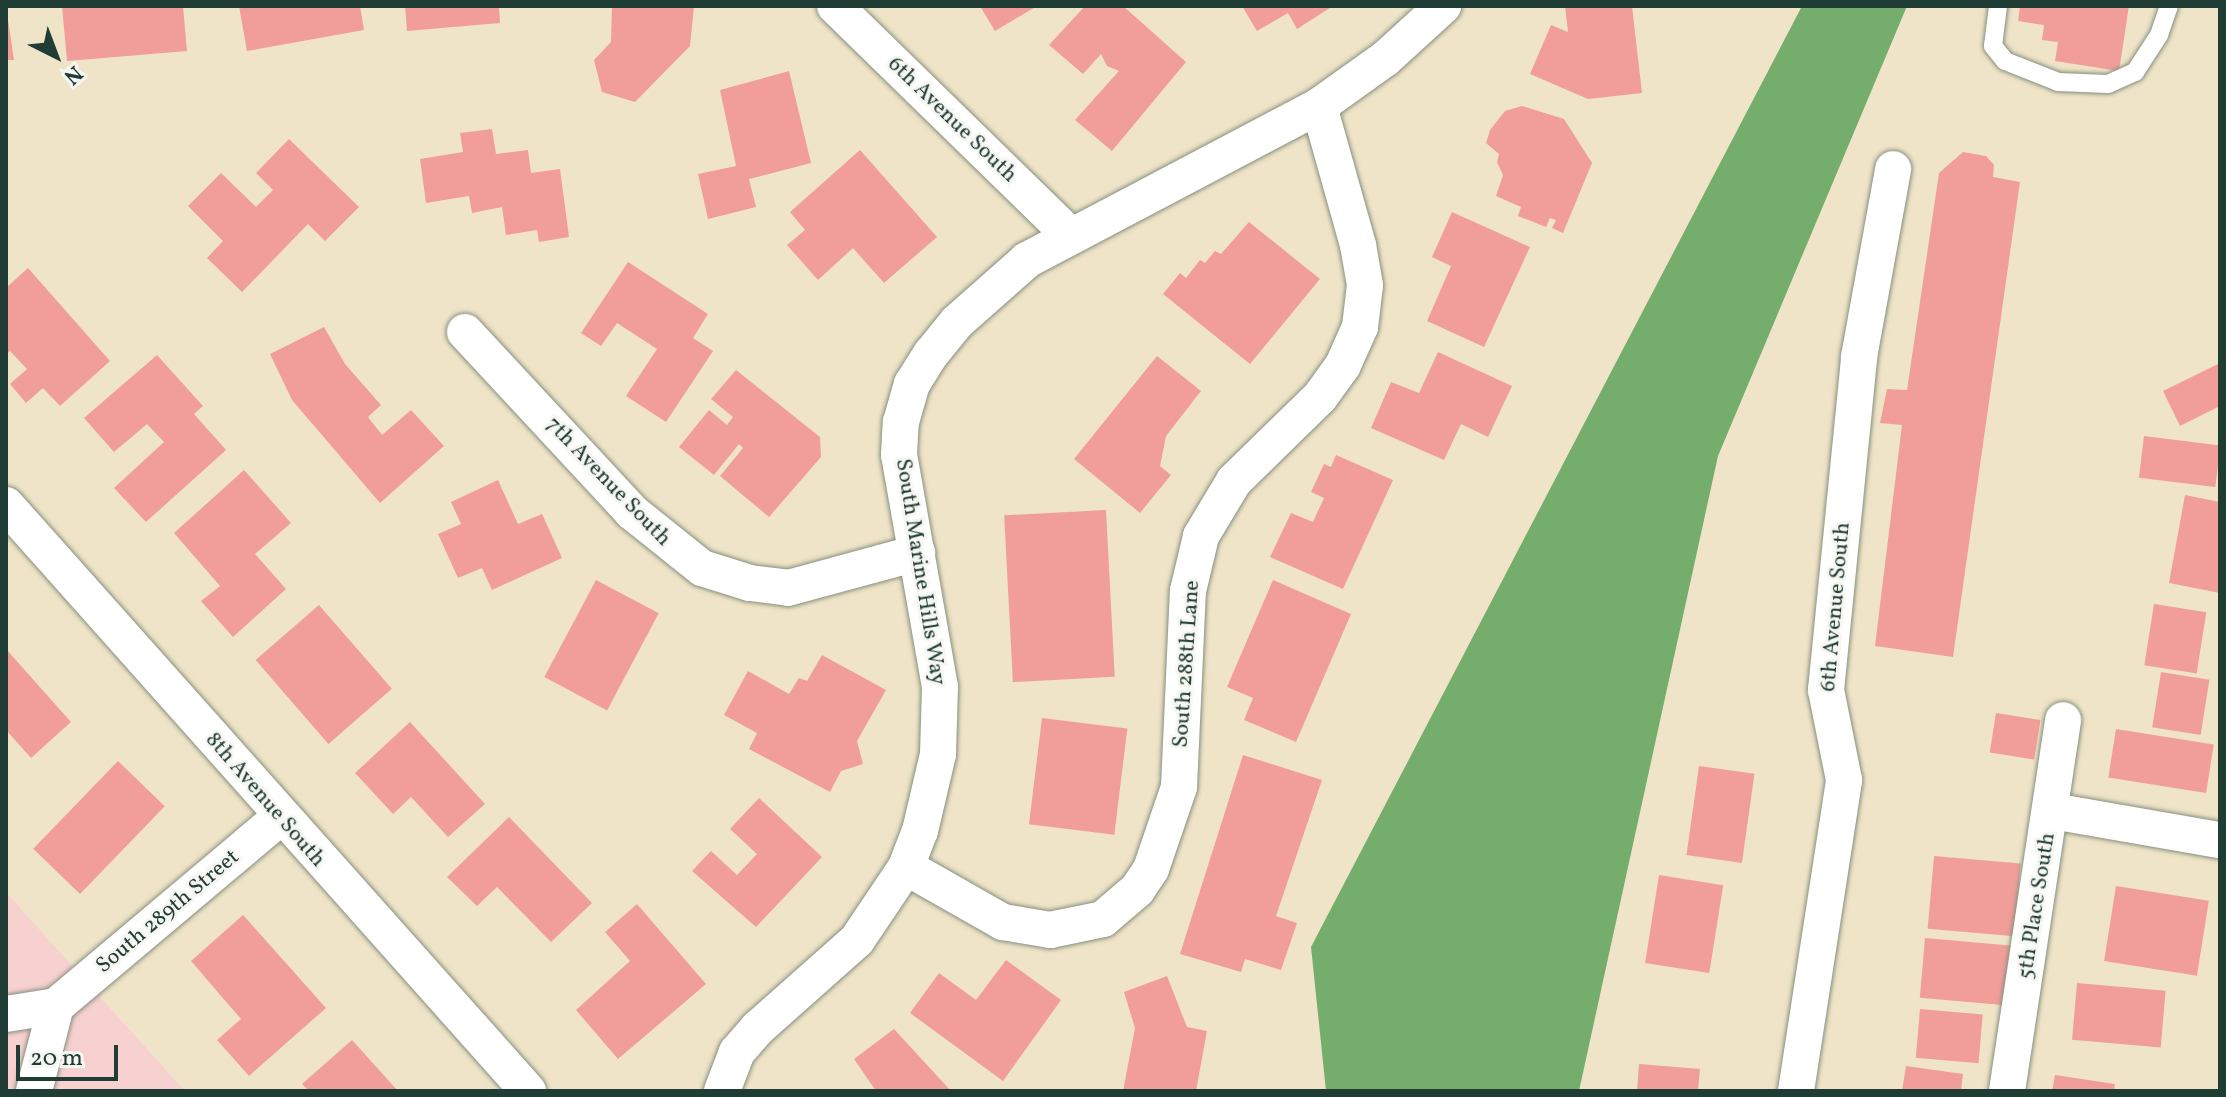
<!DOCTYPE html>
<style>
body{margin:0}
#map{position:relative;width:2226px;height:1097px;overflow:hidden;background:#efe4c8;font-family:Vollkorn,serif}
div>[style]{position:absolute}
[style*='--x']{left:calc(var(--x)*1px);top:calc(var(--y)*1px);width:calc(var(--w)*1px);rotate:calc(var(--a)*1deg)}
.built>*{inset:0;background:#f7d0d0}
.forest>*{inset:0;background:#75ae6c}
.building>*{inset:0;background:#f19e9b;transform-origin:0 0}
.roads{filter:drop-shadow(0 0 2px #87907e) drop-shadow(0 0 2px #87907e)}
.lane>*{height:18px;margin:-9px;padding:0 9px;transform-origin:9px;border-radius:9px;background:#fff}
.street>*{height:36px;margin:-18px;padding:0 18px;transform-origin:18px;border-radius:18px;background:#fff}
span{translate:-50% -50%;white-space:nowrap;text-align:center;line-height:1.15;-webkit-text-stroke:6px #f6f6f2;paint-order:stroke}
.street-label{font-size:22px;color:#1f3d34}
.frame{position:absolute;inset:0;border:8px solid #1f3d34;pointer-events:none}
.north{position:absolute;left:16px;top:16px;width:80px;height:80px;-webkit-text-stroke:6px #f6f6f2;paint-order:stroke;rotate:138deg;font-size:22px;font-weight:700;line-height:32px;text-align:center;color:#1f3d34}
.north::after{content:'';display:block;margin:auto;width:28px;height:36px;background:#1f3d34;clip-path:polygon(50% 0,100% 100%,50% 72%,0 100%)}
.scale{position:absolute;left:16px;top:1045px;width:102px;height:36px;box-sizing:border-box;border:4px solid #1f3d34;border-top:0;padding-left:10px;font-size:24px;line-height:28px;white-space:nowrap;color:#1f3d34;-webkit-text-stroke:6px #f6f6f2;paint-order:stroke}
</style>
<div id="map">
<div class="built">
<i style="clip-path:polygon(6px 892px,90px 986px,185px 1091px,6px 1091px)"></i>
</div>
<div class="forest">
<i style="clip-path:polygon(1802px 6px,1907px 6px,1718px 456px,1579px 1091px,1326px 1091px,1311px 947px)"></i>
</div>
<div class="building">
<i style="clip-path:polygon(6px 6px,14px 60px,6px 60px)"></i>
<i style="clip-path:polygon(62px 6px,183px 6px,187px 51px,67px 61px)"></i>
<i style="clip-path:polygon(239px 6px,360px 6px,364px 30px,247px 51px)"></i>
<i style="clip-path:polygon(405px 6px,499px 6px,500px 23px,407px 31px)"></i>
<i style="clip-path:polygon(612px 6px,694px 6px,690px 46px,635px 102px,602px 92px,594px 60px,611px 42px)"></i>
<i style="clip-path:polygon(980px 6px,1037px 6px,995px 31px)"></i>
<i style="clip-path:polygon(1085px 6px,1123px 6px,1186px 62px,1112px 151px,1075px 120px,1119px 71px,1107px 66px,1101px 54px,1083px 74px,1049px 45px)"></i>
<i style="clip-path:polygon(1242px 6px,1333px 6px,1297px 29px,1288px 13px,1257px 31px)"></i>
<i style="clip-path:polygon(1565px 6px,1632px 6px,1642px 93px,1588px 99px,1530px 74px,1551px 25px,1568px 32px)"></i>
<i style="clip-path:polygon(2020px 6px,2129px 6px,2119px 71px,2055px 61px,2058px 42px,2042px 40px,2044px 25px,2018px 21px)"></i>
<i style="clip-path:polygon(789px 71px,811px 163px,749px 179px,756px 207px,708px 219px,698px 174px,736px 166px,720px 90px)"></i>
<i style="clip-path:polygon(1522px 106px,1564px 119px,1592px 163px,1563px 233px,1552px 228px,1556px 220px,1550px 218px,1546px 227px,1518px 216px,1521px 207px,1496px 196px,1503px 175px,1497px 162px,1499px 154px,1486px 143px,1490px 130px,1505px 111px)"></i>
<i style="clip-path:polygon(492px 129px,496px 154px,528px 150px,531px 173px,560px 169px,569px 237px,539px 242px,537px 230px,506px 235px,502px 207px,472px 213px,469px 196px,426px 203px,420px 159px,463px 152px,460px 133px)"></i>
<i style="clip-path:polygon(289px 139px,359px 207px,325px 241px,308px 224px,242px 292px,207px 258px,223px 241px,188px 206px,221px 173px,256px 207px,273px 190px,256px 173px)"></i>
<i style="clip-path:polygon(860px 150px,937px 237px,884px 283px,853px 248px,818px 280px,787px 245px,805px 230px,790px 212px)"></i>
<i style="clip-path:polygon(1963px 152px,1986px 156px,1994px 165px,1993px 177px,2020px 182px,1953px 657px,1875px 646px,1902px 425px,1880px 423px,1887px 389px,1907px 390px,1939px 173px)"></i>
<i style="clip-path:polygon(1452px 212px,1530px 247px,1484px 347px,1427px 321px,1451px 266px,1432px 257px)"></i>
<i style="clip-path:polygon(1249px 222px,1320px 279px,1250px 364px,1163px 294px,1180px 273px,1186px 278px,1200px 260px,1205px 263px,1215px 251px,1221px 254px)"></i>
<i style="clip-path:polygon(628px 262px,708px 314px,693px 338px,713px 351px,666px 422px,626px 396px,657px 349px,617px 323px,601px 346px,581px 333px)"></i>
<i style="clip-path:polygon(28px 268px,110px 361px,60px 406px,43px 388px,26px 403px,10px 384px,27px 369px,10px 351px,6px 354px,6px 288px)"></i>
<i style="clip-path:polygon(324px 327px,345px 364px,381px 405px,368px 417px,382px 435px,411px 410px,444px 446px,380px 503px,292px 400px,270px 354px)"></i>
<i style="clip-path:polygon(1438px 352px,1512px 386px,1488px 437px,1461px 424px,1444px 460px,1371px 428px,1391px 382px,1419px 393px)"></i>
<i style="clip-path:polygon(157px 355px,203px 406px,194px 414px,226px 450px,146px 522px,114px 488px,164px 442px,147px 424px,114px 452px,84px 418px)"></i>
<i style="clip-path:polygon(1157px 356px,1201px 391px,1166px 436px,1160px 466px,1171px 475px,1140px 513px,1074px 459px)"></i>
<i style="clip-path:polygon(2220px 363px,2220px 406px,2180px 426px,2163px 391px)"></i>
<i style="clip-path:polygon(736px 370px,820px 437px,821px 457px,769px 517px,720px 476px,743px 448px,739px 444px,714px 475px,679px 447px,709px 410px,727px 425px,733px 417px,711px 399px)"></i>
<i style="left:2144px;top:436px;width:77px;height:42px;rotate:7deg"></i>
<i style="clip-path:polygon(1336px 455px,1393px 480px,1343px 589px,1270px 557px,1291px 513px,1313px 522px,1324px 498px,1311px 492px,1324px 464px,1331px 467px)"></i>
<i style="clip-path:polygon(244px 470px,291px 523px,255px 554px,286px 589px,233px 637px,201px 601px,220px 586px,174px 533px)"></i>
<i style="clip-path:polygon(498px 480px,518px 524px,542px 514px,562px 558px,492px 590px,482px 568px,458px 578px,438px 534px,461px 524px,451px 502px)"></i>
<i style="clip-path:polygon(2185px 495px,2220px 502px,2220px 593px,2169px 583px)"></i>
<i style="left:1106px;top:510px;width:167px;height:102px;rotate:87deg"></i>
<i style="left:596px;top:580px;width:71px;height:110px;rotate:28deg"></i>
<i style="clip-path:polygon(1273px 580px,1351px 614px,1296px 742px,1244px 720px,1253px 698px,1227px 687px)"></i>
<i style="left:2154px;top:604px;width:53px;height:62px;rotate:9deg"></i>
<i style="left:319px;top:605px;width:111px;height:84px;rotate:49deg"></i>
<i style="clip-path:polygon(6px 649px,71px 722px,31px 758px,6px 730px)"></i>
<i style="clip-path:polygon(822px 655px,886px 690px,857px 741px,863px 764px,841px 771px,830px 792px,749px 749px,757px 733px,724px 715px,748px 671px,789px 694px,799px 678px,807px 681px)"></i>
<i style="left:2161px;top:672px;width:49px;height:56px;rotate:9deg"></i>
<i style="left:1996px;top:713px;width:45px;height:40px;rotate:9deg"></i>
<i style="left:1042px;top:718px;width:86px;height:107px;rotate:7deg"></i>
<i style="clip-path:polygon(410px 722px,485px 804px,448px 837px,411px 797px,393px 814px,355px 773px)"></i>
<i style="left:2116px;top:729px;width:99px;height:49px;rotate:9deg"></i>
<i style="clip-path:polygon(1243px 755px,1322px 780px,1276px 916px,1297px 923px,1281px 970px,1245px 959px,1241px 972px,1180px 954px)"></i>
<i style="left:118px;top:761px;width:65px;height:122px;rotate:44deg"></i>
<i style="left:1699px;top:766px;width:56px;height:90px;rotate:8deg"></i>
<i style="clip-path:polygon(759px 798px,822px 857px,756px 927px,692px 871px,711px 851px,737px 875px,757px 854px,730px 829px)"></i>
<i style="clip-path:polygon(509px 817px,592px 903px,551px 942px,497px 887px,477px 906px,447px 877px)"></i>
<i style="left:1934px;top:856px;width:87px;height:73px;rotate:5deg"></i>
<i style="left:1659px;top:875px;width:65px;height:89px;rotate:9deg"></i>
<i style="left:2116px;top:886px;width:94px;height:76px;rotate:9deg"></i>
<i style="clip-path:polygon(637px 904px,706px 984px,618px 1059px,576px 1010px,630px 961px,605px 932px)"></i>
<i style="clip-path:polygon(243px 915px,326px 1008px,249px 1076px,217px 1040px,241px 1019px,191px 961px)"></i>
<i style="left:1925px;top:938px;width:91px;height:60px;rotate:5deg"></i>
<i style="clip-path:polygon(1006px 960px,1061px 1000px,1003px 1081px,910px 1013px,939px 973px,976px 1000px)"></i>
<i style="clip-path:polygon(1167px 976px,1187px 1027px,1207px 1031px,1196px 1091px,1123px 1091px,1135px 1028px,1124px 992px)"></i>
<i style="left:2077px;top:983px;width:89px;height:57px;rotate:5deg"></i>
<i style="left:1920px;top:1009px;width:63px;height:49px;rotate:5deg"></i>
<i style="clip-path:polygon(894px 1029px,951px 1091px,876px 1091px,854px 1059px)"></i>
<i style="clip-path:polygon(352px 1040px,398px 1091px,309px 1091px,302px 1084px)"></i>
<i style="clip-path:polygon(1639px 1064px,1700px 1069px,1698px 1091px,1637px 1091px)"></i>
<i style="clip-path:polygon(1906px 1066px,1963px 1074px,1961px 1091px,1902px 1091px)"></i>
<i style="clip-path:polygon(2055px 1075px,2115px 1084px,2114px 1091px,2052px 1091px)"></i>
</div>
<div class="roads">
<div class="lane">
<i style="--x:1998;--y:6;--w:40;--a:97.1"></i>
<i style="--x:1993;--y:46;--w:19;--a:51"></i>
<i style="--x:2005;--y:61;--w:57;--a:21.6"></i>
<i style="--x:2058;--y:82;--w:50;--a:2.3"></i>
<i style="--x:2108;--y:84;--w:30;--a:-24"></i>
<i style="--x:2135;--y:72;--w:44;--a:-57"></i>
<i style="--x:2159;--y:35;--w:31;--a:-71"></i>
</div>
<div class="street">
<i style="--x:835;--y:6;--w:327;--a:44.3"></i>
<i style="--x:465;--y:332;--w:246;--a:47.1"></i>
<i style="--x:632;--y:512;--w:90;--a:38.7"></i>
<i style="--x:702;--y:568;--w:50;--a:17.4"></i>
<i style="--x:750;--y:583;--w:38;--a:7"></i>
<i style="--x:788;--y:588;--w:134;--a:-15.2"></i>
<i style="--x:6;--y:505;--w:785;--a:48.31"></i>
<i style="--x:2053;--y:811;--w:169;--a:9.9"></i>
<i style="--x:906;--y:867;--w:112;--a:29.6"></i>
<i style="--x:1003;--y:922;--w:48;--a:9.7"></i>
<i style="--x:1050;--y:930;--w:54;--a:-11.7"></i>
<i style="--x:1103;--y:919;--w:45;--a:-40.5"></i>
<i style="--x:1137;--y:890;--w:25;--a:-56"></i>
<i style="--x:1151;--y:869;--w:87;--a:-71.1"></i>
<i style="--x:1179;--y:787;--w:196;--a:-87.4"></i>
<i style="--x:1188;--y:591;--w:57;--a:-76.7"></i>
<i style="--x:1201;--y:536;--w:64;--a:-59"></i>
<i style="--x:1234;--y:481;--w:120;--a:-44.3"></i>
<i style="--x:1320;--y:397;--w:39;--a:-54"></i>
<i style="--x:1343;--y:365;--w:42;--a:-65.9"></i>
<i style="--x:1360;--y:327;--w:42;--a:-83.2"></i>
<i style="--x:1365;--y:285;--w:41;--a:-99.9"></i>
<i style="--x:1358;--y:245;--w:144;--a:-105.7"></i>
<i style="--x:6;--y:1014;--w:51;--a:-9.1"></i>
<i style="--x:56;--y:1006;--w:292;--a:-40.1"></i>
<i style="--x:34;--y:1091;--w:88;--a:-75.5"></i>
<i style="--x:722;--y:1091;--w:42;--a:-69"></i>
<i style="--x:737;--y:1052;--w:32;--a:-49"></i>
<i style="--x:758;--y:1028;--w:132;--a:-41.6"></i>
<i style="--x:857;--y:940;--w:88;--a:-56.1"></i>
<i style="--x:906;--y:867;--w:39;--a:-69"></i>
<i style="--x:920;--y:831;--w:79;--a:-76.8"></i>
<i style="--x:938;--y:754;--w:67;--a:-88.3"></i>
<i style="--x:940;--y:687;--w:236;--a:-100"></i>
<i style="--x:899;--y:455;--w:33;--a:-87"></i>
<i style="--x:901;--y:422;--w:40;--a:-74"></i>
<i style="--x:912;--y:384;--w:36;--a:-58"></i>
<i style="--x:931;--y:354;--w:41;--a:-50.9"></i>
<i style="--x:957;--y:322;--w:94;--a:-41.5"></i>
<i style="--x:1027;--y:260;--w:330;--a:-27.8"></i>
<i style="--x:1319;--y:106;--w:81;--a:-35.5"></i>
<i style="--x:1385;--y:59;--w:79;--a:-42.4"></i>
<i style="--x:1796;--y:1091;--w:315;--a:-81.2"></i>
<i style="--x:1844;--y:780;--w:92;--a:-101.3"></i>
<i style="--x:1826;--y:690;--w:335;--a:-84.3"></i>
<i style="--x:1859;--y:357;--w:191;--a:-79.7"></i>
<i style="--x:2007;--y:1091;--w:375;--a:-81.4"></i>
</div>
</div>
<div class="street-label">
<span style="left:952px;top:120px;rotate:44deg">6th Avenue South</span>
<span style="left:608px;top:482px;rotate:46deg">7th Avenue South</span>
<span style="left:920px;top:572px;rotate:81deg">South Marine Hills Way</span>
<span style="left:1836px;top:607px;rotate:-85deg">6th Avenue South</span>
<span style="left:1187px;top:664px;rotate:-86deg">South 288th Lane</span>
<span style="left:265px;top:800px;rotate:49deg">8th Avenue South</span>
<span style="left:2037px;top:906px;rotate:-81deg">5th Place South</span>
<span style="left:168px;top:912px;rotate:-40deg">South 289th Street</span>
</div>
<div class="frame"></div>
<div class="north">N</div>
<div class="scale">20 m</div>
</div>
